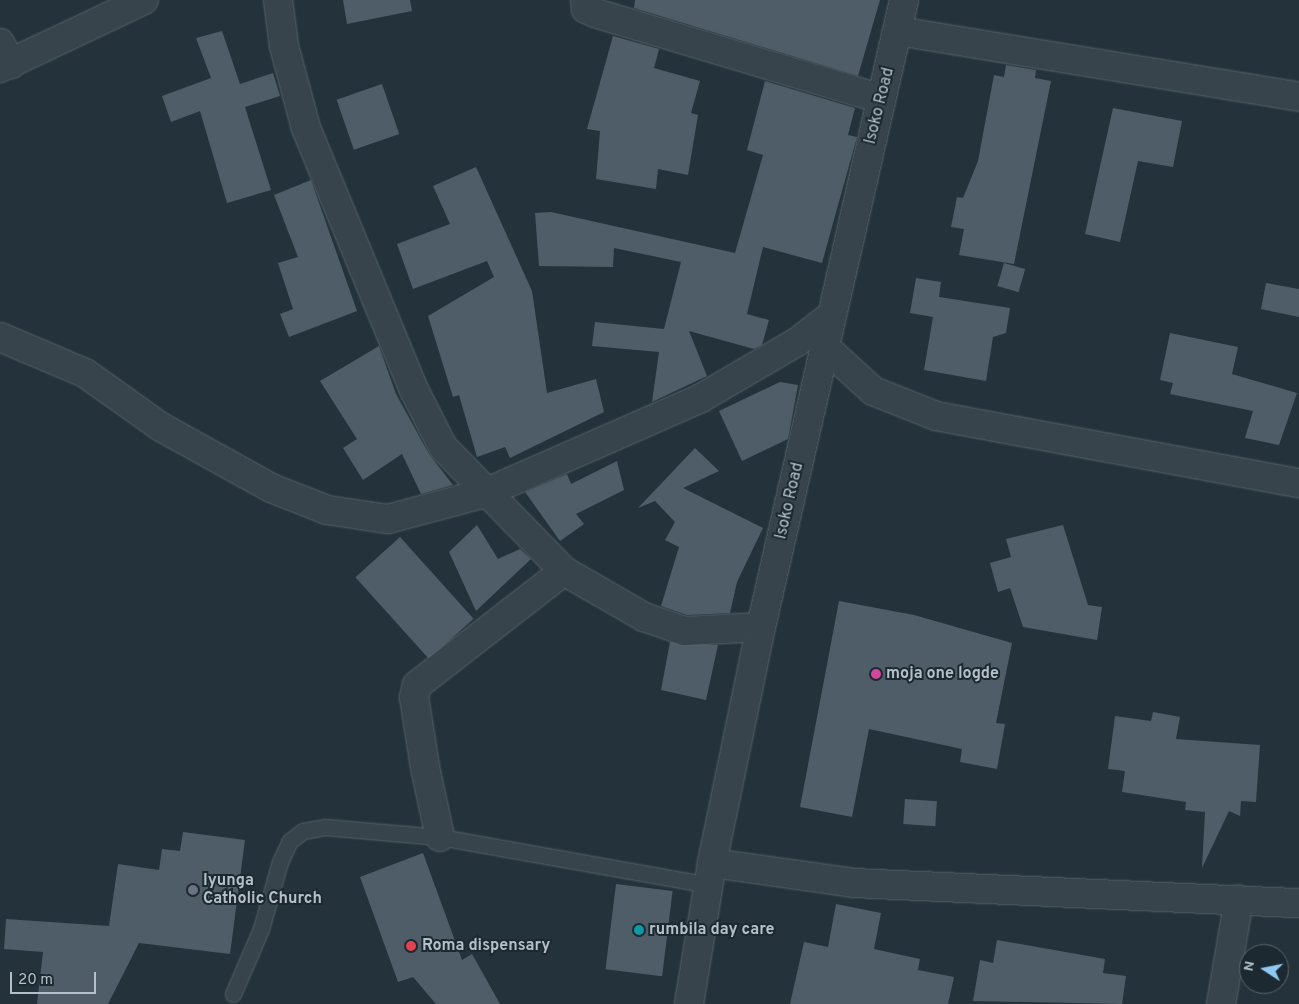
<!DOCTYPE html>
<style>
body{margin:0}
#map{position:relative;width:1299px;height:1004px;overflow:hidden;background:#24333b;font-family:Overpass,sans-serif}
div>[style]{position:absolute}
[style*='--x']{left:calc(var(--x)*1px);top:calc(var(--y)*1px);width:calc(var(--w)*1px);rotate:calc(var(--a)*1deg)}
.building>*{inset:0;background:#4e5d67;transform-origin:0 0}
.roads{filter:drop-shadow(0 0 1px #56626a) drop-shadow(0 0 1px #56626a)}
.service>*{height:15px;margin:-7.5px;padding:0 7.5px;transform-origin:7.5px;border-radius:7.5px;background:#38444c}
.minor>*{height:28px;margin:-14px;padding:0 14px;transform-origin:14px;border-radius:14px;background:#38444c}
.tertiary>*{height:28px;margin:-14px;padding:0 14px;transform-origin:14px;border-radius:14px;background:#38444c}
.dots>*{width:14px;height:14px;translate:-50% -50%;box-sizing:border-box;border:2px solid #1d2931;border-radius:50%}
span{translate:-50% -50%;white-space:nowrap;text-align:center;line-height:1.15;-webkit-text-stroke:4px #1d2931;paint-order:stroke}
.street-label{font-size:16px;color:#b4bfc7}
.poi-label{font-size:16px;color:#b4bfc7;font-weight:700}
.left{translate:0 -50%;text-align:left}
.north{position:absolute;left:1239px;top:944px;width:50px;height:50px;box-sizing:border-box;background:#1d2931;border:1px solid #59656d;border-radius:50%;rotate:281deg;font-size:14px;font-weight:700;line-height:20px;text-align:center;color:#b4bfc7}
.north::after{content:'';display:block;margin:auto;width:18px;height:22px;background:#8dc8f3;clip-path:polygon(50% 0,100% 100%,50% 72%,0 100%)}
.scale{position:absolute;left:10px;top:972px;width:86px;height:22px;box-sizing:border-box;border:2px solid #b4bfc7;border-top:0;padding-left:6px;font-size:15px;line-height:18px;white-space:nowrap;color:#b4bfc7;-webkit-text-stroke:4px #1d2931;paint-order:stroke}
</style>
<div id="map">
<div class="building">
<i style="clip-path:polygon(343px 0,410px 0,412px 11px,347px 24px)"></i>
<i style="clip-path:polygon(635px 0,880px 0,858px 76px,634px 8px)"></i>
<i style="clip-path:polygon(222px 31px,240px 84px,273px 73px,280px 96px,245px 107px,271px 190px,227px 203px,200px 111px,171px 122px,162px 96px,211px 78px,196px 38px)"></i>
<i style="clip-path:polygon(613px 36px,659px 49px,654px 68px,700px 81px,691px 113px,698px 115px,688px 175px,658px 169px,656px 189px,596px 179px,600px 131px,587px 129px)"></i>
<i style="clip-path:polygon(1006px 65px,1036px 70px,1035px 78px,1051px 81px,1014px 264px,959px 255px,964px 229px,951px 227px,957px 197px,963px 198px,978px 161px,994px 75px,1004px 77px)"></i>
<i style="clip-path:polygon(765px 81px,855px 108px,848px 135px,857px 137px,822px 263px,763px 247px,747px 314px,769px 320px,762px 345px,754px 349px,689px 331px,707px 376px,652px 402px,659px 352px,592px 346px,595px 322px,664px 329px,681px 262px,614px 248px,613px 267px,539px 266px,535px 213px,551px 212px,735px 253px,763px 155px,747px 150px)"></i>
<i style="left:382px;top:84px;width:53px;height:48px;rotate:71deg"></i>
<i style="clip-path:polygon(1113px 108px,1182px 121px,1173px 167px,1138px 161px,1120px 242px,1085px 234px)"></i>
<i style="clip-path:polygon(476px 167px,532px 291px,547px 393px,596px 379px,604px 412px,510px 458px,505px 447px,477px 457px,459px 395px,453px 397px,428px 316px,494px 277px,487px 261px,413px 289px,397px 244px,450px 224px,433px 186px)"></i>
<i style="clip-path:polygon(311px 180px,357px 311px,289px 337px,280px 314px,293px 309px,278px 263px,298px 257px,274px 195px)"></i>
<i style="left:1004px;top:263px;width:22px;height:24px;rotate:16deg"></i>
<i style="clip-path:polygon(916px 278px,941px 282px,939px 297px,1010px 308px,1006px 333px,993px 337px,986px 381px,924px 370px,933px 317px,910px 313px)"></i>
<i style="clip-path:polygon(1266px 283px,1299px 289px,1299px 317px,1261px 309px)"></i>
<i style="clip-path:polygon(1170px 333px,1238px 347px,1232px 374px,1297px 393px,1279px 445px,1245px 438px,1253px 411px,1170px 394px,1173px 383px,1160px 380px)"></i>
<i style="clip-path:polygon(379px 346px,396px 394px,429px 454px,453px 485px,421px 494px,402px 454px,363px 480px,343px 448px,357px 439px,320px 381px)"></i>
<i style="clip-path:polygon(780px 382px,798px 385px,788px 439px,742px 461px,719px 411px)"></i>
<i style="clip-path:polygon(695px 448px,719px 471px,683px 488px,763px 528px,737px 582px,730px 613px,687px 615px,661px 606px,679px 547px,665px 540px,675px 522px,655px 501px,638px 508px)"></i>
<i style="clip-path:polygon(617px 461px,624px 490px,576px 514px,584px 524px,560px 541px,525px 492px,567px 474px,571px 484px)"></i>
<i style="clip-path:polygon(477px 525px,498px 559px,520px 549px,531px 559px,476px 611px,449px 552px)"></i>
<i style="clip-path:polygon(1063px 525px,1088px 605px,1102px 607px,1097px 640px,1023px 627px,1010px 588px,998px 592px,990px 563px,1011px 557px,1006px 539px)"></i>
<i style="left:400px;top:537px;width:110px;height:60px;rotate:48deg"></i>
<i style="clip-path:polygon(839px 601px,914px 615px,1012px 643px,996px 723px,1005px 724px,997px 769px,960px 762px,962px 749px,869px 729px,852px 817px,800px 807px)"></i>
<i style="clip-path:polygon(670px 642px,718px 645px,706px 700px,661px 690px)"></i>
<i style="clip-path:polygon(1153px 712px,1180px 717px,1176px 739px,1260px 745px,1256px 802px,1241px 801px,1240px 816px,1229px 811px,1202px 868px,1205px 812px,1185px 810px,1186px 802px,1122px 792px,1125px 771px,1108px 769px,1115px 716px,1151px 721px)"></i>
<i style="left:905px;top:799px;width:32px;height:25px;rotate:4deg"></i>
<i style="clip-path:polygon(183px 832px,245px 840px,230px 954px,139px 943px,108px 1004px,37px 1004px,43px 952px,4px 949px,6px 919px,109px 926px,118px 864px,159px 870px,162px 849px,180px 851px)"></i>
<i style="clip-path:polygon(423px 853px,462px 960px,472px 954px,500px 1004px,436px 1004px,413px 977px,398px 982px,360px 877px)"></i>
<i style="left:616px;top:884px;width:57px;height:86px;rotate:7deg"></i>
<i style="clip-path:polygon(836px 904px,881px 913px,874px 949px,920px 959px,918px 970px,954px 977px,948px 1004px,790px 1004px,804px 942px,828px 947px)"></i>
<i style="clip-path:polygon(997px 940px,1105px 959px,1103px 973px,1126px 976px,1122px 1004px,973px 1001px,980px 960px,993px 963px)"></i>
</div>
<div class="roads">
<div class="service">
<i style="--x:233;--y:994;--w:71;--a:-66.7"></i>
<i style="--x:261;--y:929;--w:70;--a:-74.2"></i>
<i style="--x:280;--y:862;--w:23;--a:-65"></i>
<i style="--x:290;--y:841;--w:16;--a:-38"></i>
<i style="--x:303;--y:831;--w:22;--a:-10"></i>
<i style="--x:325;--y:827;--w:115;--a:5"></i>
<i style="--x:440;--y:837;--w:273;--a:10.1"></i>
</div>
<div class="minor">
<i style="--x:278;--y:0;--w:46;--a:82.6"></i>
<i style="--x:284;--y:46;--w:85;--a:75"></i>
<i style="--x:306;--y:128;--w:283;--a:67.6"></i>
<i style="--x:414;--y:390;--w:64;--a:63"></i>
<i style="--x:443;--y:447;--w:173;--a:45.7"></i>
<i style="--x:564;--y:571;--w:92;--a:29.9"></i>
<i style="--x:644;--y:617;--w:43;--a:18.9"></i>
<i style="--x:685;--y:631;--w:76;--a:-3"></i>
<i style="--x:585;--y:0;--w:9;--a:84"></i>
<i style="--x:586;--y:9;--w:10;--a:24"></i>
<i style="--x:595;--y:13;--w:299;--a:16.7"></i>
<i style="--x:898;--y:31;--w:406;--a:9.3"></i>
<i style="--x:0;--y:43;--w:24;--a:62"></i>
<i style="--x:0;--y:68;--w:159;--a:-25.3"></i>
<i style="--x:0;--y:337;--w:92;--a:23"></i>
<i style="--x:85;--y:373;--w:93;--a:35.4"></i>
<i style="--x:161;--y:427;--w:126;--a:29"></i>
<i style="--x:271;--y:488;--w:60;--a:21.4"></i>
<i style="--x:327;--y:510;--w:62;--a:8.4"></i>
<i style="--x:388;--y:519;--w:100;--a:-15"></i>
<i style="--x:485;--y:493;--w:236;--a:-23.7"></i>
<i style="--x:701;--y:398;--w:111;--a:-30.3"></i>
<i style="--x:797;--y:342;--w:44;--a:-37.6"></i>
<i style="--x:825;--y:347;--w:65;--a:42.5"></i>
<i style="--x:873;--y:391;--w:68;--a:21.6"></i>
<i style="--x:936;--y:416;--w:369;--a:10.5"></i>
<i style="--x:440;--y:837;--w:72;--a:-102.1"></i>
<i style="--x:425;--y:767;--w:71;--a:-98.9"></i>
<i style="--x:414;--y:697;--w:12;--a:-76"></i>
<i style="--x:417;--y:685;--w:186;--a:-37.8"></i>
<i style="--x:712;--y:863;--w:143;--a:8"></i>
<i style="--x:854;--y:883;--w:445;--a:2.6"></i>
<i style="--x:1221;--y:1004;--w:106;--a:-80.2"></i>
</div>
<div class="tertiary">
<i style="--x:689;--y:1004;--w:143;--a:-80.7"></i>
<i style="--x:712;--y:863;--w:241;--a:-78.3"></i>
<i style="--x:761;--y:627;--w:643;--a:-77.15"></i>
</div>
</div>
<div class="dots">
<i style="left:876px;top:674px;background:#d1479c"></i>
<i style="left:193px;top:890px;background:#6b7280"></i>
<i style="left:639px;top:930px;background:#0f9aa8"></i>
<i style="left:411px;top:946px;background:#e0444e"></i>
</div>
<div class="street-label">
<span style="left:880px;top:106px;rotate:-76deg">Isoko Road</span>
<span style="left:790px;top:501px;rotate:-77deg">Isoko Road</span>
</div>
<div class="poi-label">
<span class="left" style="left:886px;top:674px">moja one logde</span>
<span class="left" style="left:203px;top:890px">Iyunga<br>Catholic Church</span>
<span class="left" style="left:649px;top:930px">rumbila day care</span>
<span class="left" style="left:422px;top:946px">Roma dispensary</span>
</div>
<div class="north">N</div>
<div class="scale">20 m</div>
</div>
